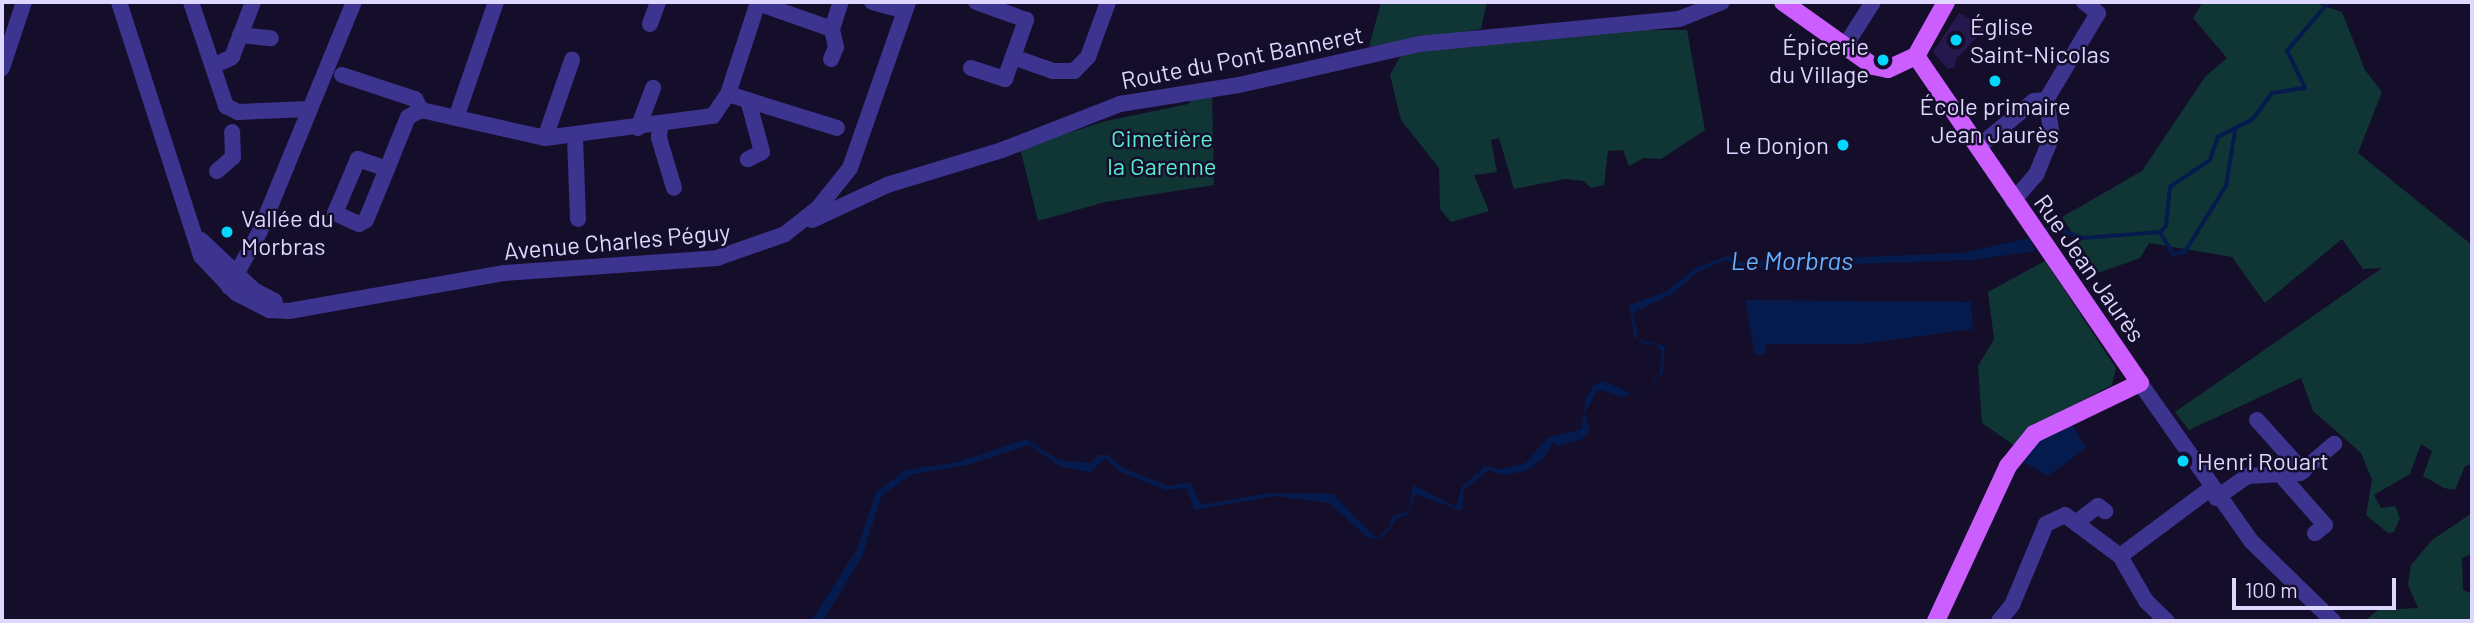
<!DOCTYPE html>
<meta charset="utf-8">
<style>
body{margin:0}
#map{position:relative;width:2474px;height:623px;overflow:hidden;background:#140e2b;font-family:Barlow,sans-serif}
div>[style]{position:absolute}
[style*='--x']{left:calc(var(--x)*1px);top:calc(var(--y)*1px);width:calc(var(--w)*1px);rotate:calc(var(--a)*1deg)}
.green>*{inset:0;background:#103535}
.water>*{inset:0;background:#051b4d}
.stream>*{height:3.5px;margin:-1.75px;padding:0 1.75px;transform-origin:1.75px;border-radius:1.75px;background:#051b4d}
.building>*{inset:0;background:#26184e}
.minor>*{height:16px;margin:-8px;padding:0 8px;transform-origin:8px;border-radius:8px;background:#3d348f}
.major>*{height:18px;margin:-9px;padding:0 9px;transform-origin:9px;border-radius:9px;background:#cc5eff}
.dots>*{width:19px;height:19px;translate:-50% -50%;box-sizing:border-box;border:4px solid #140e2b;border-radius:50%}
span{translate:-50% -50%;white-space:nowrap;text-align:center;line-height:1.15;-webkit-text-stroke:5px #140e2b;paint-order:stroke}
.poi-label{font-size:24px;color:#ded7ff}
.left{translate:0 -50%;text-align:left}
.right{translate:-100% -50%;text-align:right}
.street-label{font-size:24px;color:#ded7ff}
.park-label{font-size:24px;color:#56edd0}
.water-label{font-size:26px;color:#65afff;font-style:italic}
.frame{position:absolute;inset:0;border:4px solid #ded7ff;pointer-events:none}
.scale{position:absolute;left:2232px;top:578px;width:164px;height:32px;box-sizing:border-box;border:4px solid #ded7ff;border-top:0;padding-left:9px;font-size:21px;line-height:24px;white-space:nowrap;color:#ded7ff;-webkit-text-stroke:5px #140e2b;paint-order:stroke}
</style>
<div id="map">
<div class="green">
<i style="clip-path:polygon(1381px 2px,1487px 2px,1481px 29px,1369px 47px)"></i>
<i style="clip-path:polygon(2203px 2px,2312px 2px,2342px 12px,2365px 70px,2382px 92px,2358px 153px,2472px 245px,2472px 464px,2465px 466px,2455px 490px,2444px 488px,2423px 476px,2432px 451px,2421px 444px,2410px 474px,2374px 495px,2381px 508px,2395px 506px,2400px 518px,2394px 532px,2388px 533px,2366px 515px,2372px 480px,2361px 453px,2313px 411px,2301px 378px,2189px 430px,2175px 412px,2382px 268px,2363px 269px,2342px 239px,2265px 303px,2232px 257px,2149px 243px,2140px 258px,2098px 273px,2062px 217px,2142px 171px,2205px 77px,2227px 58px,2193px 18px)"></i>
<i style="clip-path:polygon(1643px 30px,1687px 30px,1705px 130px,1661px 159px,1644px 158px,1629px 166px,1623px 150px,1608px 151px,1604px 185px,1591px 188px,1584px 181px,1565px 179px,1514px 189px,1499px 138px,1491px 140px,1497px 172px,1474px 175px,1489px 211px,1451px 222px,1440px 209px,1439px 168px,1401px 120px,1390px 75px,1402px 53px)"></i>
<i style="clip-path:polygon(1212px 93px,1214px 185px,1105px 202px,1038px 221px,1020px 148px,1106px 121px,1188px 104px,1195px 96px)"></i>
<i style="clip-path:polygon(2045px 261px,2116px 368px,2112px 385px,2030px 428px,2015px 446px,1982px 423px,1978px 366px,1994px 339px,1988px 292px)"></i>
<i style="clip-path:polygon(2472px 513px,2472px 554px,2462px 558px,2463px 590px,2472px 594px,2472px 621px,2365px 621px,2378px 610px,2418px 608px,2408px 585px,2411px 565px,2432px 540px)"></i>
</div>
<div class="water">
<i style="clip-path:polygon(2030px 238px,2035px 251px,1972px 260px,1738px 268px,1726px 260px,1700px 271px,1670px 295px,1633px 313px,1639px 340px,1665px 346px,1663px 372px,1653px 385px,1622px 397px,1598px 389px,1584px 414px,1590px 431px,1582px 439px,1557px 446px,1554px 441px,1544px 458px,1526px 471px,1503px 475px,1488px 470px,1464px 490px,1462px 511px,1415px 494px,1409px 514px,1396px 519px,1389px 531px,1378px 539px,1368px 538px,1329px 503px,1275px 496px,1194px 510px,1187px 488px,1166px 490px,1120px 472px,1105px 458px,1091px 472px,1061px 467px,1029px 445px,968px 465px,913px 474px,882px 495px,862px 557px,824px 619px,811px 621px,857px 549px,876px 492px,906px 470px,958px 462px,1026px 439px,1059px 460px,1091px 463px,1098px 455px,1109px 455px,1121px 467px,1169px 486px,1190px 482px,1201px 505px,1269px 493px,1333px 494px,1376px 538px,1389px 528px,1392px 516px,1409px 511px,1413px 485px,1456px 507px,1462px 486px,1485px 466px,1501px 469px,1526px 463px,1547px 438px,1581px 429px,1586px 399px,1593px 386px,1605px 381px,1629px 393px,1650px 386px,1660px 374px,1662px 352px,1657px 345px,1643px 344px,1634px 336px,1629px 305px,1665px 292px,1696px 268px,1732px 254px,1734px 262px,1962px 253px)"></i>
<i style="clip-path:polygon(1745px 300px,1971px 302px,1973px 329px,1861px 344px,1766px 344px,1766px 354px,1755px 355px)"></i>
<i style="clip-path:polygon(2071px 422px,2086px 448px,2048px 476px,2020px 460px,2041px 437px)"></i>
</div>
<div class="stream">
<i style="--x:2044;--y:230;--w:10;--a:-11"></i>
<i style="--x:2054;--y:228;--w:31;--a:19"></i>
<i style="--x:2083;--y:238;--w:77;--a:-4.5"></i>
<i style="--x:2160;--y:232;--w:8;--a:-45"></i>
<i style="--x:2166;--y:226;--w:39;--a:-84"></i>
<i style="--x:2170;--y:187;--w:48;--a:-34"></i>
<i style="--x:2210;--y:160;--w:24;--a:-71"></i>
<i style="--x:2218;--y:137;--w:39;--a:-27"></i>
<i style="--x:2253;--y:119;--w:32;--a:-54"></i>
<i style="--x:2272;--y:93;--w:33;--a:-9"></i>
<i style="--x:2305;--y:88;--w:41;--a:-115.9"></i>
<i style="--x:2287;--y:51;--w:65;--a:-49.4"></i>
<i style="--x:2160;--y:232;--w:26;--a:58"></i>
<i style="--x:2174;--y:254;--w:11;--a:-10"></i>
<i style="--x:2185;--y:252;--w:78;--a:-58.2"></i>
<i style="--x:2226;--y:186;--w:56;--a:-80.7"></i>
</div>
<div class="building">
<i style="clip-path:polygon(1959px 13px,1986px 28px,1956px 59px,1955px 67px,1948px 69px,1933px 52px)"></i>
</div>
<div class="minor">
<i style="--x:119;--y:2;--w:267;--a:72.1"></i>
<i style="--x:201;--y:256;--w:51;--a:46.6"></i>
<i style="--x:236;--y:293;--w:38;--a:27"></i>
<i style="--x:270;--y:310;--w:19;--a:3"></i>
<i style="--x:289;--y:311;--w:219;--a:-10"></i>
<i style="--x:505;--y:273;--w:213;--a:-4"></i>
<i style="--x:717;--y:258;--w:72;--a:-19.4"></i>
<i style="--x:785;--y:234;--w:42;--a:-38.2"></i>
<i style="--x:818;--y:208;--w:51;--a:-51.3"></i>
<i style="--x:850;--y:168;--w:176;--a:-70.7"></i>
<i style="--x:191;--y:2;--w:110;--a:71.4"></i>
<i style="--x:226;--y:106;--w:13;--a:27"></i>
<i style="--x:238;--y:112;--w:71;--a:-2.4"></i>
<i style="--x:872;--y:2;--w:34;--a:15"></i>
<i style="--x:758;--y:3;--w:78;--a:19.4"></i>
<i style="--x:832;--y:29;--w:28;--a:-72"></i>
<i style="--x:650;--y:24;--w:23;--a:-70"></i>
<i style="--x:240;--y:35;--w:31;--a:6"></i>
<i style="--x:1845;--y:46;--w:52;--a:-57.5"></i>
<i style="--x:1013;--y:57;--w:42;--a:19.3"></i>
<i style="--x:1053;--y:71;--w:21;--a:0"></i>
<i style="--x:1074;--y:71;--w:20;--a:-45"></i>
<i style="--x:1088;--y:57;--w:59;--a:-70"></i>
<i style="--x:831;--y:59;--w:13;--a:-67"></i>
<i style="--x:836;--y:47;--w:18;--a:-103"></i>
<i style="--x:213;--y:66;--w:21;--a:-25"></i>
<i style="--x:232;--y:57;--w:59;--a:-69.1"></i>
<i style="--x:2;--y:68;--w:70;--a:-71.6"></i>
<i style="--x:971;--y:68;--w:36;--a:18"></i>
<i style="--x:1005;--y:79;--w:63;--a:-70.4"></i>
<i style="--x:1026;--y:20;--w:53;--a:-160.2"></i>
<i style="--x:342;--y:75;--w:77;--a:18.2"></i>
<i style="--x:415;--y:99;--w:13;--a:61"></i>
<i style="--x:728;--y:94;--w:114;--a:17.3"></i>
<i style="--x:748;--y:100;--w:54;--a:74.9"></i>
<i style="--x:762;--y:152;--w:16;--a:153"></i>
<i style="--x:456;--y:118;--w:123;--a:-71"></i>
<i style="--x:660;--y:126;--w:12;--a:95"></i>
<i style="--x:659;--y:138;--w:52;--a:73.3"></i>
<i style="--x:638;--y:128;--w:43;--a:-69.4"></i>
<i style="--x:575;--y:137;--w:82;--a:87.9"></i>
<i style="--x:545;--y:138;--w:83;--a:-70.9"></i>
<i style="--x:1978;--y:147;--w:72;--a:-39.4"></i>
<i style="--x:2034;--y:101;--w:12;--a:-5"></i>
<i style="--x:387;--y:169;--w:31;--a:-161"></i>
<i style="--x:358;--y:159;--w:59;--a:113.1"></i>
<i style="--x:335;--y:213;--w:26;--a:25"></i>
<i style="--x:359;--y:224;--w:8;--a:-30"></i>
<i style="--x:366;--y:220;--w:55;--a:-67.6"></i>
<i style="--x:387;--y:169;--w:56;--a:-68"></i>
<i style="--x:408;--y:117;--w:15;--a:-28"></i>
<i style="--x:421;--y:110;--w:127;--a:12.7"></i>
<i style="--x:545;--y:138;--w:169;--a:-7.5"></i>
<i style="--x:713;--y:116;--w:27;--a:-56"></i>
<i style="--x:728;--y:94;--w:97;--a:-71.9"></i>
<i style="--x:217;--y:171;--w:21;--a:-41"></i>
<i style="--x:233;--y:157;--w:25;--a:-92"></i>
<i style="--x:2013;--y:201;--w:35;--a:-49"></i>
<i style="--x:2036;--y:175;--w:42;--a:-67.7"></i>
<i style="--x:2052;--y:136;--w:36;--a:-99"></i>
<i style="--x:2046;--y:100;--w:101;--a:-59.1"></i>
<i style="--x:2098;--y:13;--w:18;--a:-142"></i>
<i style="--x:812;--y:220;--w:83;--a:-25"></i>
<i style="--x:887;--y:185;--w:120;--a:-16.9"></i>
<i style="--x:1002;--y:150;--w:127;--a:-21.3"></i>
<i style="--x:1120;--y:104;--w:121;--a:-9.1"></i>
<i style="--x:1239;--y:85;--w:185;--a:-12.8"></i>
<i style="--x:1419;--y:44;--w:261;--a:-5.5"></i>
<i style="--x:1679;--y:19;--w:46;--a:-21.6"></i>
<i style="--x:201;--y:240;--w:74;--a:43.4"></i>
<i style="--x:255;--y:291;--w:22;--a:27"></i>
<i style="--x:229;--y:287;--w:64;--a:-61"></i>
<i style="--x:260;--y:231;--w:248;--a:-67.7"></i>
<i style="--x:2140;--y:383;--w:193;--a:54.9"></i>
<i style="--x:2251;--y:541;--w:115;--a:44.3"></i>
<i style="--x:2257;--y:420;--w:69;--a:48"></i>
<i style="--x:2280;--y:474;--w:68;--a:48.6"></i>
<i style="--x:2325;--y:525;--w:13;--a:141"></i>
<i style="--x:2216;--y:498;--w:38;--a:-35"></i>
<i style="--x:2247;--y:476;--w:53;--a:-3.2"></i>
<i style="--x:2300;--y:473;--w:45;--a:-40.5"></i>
<i style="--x:2078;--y:521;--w:25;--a:-37"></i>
<i style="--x:2098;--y:506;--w:9;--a:36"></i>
<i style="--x:2120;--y:556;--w:112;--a:-36.7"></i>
<i style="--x:1999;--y:621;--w:21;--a:-51"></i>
<i style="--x:2012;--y:605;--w:88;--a:-67.2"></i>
<i style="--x:2046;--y:524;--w:21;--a:-25"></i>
<i style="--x:2065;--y:515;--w:69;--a:36.7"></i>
<i style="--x:2120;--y:556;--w:52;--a:60"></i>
<i style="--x:2146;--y:601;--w:29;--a:44"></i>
</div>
<div class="major">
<i style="--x:1783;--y:2;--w:110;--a:35.4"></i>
<i style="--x:1873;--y:66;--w:15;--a:11"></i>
<i style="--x:1888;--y:69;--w:31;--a:-25"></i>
<i style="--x:1916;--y:56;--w:62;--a:-60.9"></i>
<i style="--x:1916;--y:56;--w:396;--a:55.6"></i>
<i style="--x:2140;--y:383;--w:118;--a:154.3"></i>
<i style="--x:2034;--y:434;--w:41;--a:129.1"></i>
<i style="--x:2008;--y:466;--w:171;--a:114.9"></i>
</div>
<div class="dots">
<i style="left:1956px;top:40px;background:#03d7ff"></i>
<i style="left:1883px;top:60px;background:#03d7ff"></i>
<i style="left:1995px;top:81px;background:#03d7ff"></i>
<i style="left:1843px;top:145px;background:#03d7ff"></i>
<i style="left:227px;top:232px;background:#03d7ff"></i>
<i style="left:2183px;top:461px;background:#03d7ff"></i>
</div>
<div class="poi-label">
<span class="left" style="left:1970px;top:40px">Église<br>Saint-Nicolas</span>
<span class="right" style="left:1869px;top:60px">Épicerie<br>du Village</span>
<span style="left:1995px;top:120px">École primaire<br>Jean Jaurès</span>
<span class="right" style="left:1829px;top:145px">Le Donjon</span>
<span class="left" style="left:241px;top:232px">Vallée du<br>Morbras</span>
<span class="left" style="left:2197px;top:461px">Henri Rouart</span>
</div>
<div class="street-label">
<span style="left:1242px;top:57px;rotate:-11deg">Route du Pont Banneret</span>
<span style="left:617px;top:241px;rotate:-5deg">Avenue Charles Péguy</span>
<span style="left:2090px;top:268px;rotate:55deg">Rue Jean Jaurès</span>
</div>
<div class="park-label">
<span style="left:1162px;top:152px">Cimetière<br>la Garenne</span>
</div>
<div class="water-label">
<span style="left:1792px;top:260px">Le Morbras</span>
</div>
<div class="frame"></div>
<div class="scale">100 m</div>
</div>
